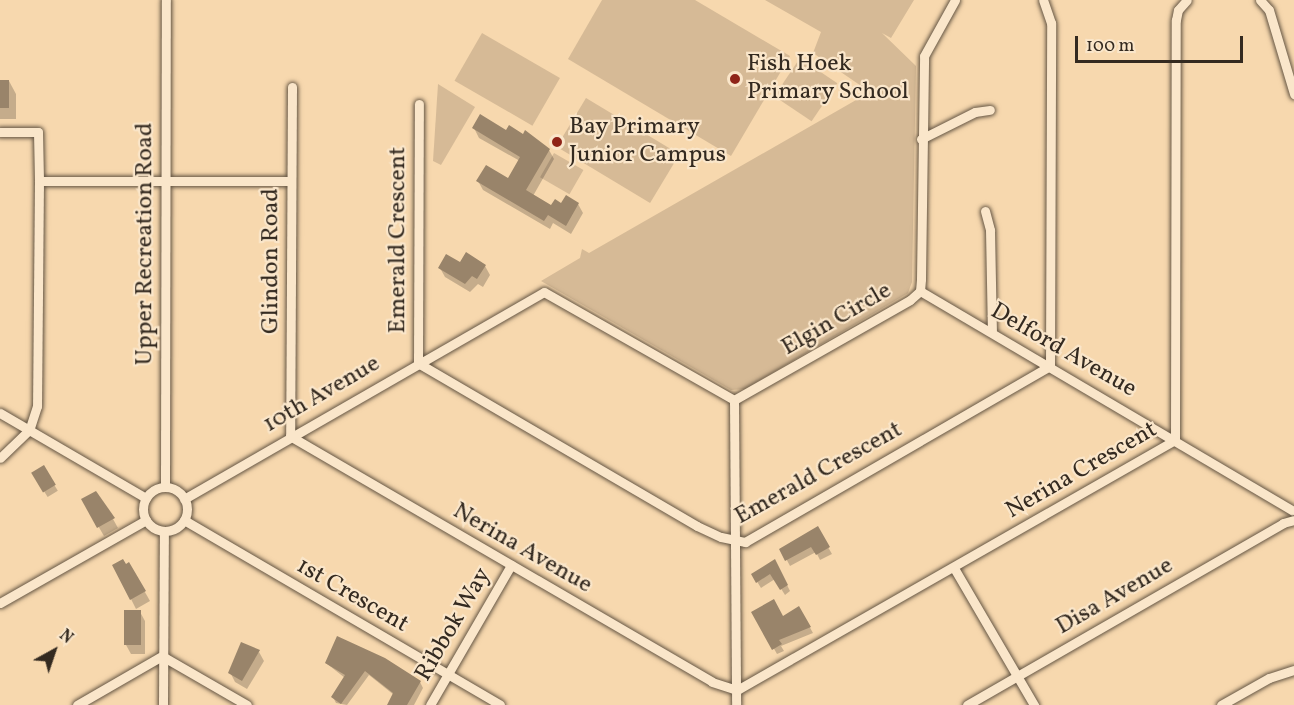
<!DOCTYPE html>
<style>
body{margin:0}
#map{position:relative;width:1294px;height:705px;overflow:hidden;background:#f7d8ae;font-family:Vollkorn,serif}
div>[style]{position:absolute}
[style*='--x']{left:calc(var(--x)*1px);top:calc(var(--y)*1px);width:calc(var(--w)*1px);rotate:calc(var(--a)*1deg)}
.green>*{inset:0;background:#d6ba96;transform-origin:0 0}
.shadow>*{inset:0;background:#0003;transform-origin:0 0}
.building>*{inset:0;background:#99846a;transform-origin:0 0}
.roads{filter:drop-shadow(0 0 2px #655644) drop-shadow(0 0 2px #655644)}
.street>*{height:9px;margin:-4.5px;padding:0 4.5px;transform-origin:4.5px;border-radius:4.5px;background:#fae6ca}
.street>.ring{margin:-4.5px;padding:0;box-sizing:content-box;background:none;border:9px solid #fae6ca;border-radius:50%}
.dots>*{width:16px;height:16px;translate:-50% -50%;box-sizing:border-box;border:3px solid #fae6ca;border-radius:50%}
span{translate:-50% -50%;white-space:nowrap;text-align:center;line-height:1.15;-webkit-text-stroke:4.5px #fae6ca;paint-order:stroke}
.poi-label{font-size:24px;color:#342a20}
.left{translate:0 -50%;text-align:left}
.street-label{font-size:24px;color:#342a20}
.north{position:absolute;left:24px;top:621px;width:60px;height:60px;-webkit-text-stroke:4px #fae6ca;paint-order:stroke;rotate:40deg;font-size:16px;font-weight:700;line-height:24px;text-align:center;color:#342a20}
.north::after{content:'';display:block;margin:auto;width:21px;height:27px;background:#342a20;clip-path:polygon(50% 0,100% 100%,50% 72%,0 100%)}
.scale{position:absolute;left:1075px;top:36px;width:168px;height:27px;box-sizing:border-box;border:3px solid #342a20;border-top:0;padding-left:8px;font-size:18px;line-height:21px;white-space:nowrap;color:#342a20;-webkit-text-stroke:4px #fae6ca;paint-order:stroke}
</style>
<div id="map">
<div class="green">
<i style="clip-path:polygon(602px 0,695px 0,790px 56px,731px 156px,568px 59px)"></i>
<i style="clip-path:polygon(765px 0,914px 0,891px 38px,882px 33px,916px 66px,912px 282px,908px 293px,745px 389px,731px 390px,541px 281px,580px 258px,582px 249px,589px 253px,870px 92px,813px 53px,821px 32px)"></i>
<i style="left:482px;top:33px;width:90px;height:55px;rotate:30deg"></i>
<i style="left:800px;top:58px;width:45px;height:46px;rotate:34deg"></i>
<i style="clip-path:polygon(438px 84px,475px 107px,441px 165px,433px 161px)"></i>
<i style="left:586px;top:98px;width:109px;height:57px;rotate:31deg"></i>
<i style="left:554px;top:153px;width:34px;height:28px;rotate:30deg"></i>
</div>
<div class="shadow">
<i style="clip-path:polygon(0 81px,9px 81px,16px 94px,16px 119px,0 119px)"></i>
<i style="clip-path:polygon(474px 128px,507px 132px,549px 150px,554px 159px,533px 196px,552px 207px,578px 204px,583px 213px,571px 234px,553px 223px,550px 229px,483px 190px,478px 181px,508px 180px,520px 161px,479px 138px)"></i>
<i style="clip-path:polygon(485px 266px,490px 275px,483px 287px,478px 284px,470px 292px,445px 277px,440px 268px)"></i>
<i style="left:43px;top:467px;width:28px;height:12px;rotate:58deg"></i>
<i style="clip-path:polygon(83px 500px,113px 519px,118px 528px,104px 536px)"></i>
<i style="clip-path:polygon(817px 528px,832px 554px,820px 560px,816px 552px,790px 566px,781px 549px)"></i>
<i style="clip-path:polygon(775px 561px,790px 591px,785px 595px,775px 579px,761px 588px,753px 575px)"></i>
<i style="clip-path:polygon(129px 564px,150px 601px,136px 609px,114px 565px)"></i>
<i style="clip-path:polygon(799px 608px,813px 633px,781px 646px,784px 651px,777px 654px,753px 612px,783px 618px)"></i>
<i style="clip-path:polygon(140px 612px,145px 621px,145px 654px,131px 654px,126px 645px)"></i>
<i style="clip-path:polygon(338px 638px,420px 682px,423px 688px,414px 705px,388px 705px,394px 695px,369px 675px,347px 705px,336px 703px,333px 697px,345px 678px,326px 663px)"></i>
<i style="clip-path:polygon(259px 652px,264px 661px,247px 689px,235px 682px,230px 672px)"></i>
</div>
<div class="building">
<i style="left:0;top:80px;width:9px;height:28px"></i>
<i style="clip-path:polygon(480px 114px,506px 130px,509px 125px,523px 134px,525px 130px,550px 149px,526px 190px,551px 205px,555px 199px,561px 203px,566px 195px,579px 203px,566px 226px,548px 215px,544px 221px,476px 181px,486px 165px,508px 178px,520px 157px,472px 128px)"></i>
<i style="clip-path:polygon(466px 252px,486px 265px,477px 279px,472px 276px,465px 284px,438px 268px,446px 254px,460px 262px)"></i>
<i style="left:44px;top:465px;width:23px;height:15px;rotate:59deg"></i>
<i style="clip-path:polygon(96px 491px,115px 518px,97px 528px,81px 499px)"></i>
<i style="clip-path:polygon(818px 526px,830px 547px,816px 555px,811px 547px,785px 561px,779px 549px)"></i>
<i style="clip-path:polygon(123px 559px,126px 564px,129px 562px,146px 591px,130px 600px,112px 565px)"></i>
<i style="clip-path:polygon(775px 559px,788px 585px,780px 590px,770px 574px,756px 583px,751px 574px)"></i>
<i style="clip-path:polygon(774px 599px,783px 616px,799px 606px,811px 627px,779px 640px,782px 644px,772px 650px,751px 612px)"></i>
<i style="left:124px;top:610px;width:17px;height:35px"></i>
<i style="clip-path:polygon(337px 636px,385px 658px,421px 681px,407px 705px,387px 705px,393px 693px,365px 671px,341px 704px,331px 697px,345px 675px,325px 663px)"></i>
<i style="clip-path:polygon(241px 642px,260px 650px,242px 681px,228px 673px)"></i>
</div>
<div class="roads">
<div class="street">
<i style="--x:1260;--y:0;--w:13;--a:48"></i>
<i style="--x:1269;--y:10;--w:88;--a:73.4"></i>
<i style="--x:292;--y:87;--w:349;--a:90.3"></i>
<i style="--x:290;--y:436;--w:488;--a:30.2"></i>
<i style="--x:712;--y:682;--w:26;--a:18"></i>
<i style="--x:737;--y:690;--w:504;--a:-29.72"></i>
<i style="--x:1175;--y:440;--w:420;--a:-89.9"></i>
<i style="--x:1176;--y:20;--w:10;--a:-79"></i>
<i style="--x:1178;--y:10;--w:13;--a:-48"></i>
<i style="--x:0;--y:132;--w:38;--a:0"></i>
<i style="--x:38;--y:132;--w:49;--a:88.8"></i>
<i style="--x:39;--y:181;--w:225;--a:90.5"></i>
<i style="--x:37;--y:406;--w:25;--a:108"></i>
<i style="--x:29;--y:430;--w:40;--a:136"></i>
<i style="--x:921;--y:139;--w:60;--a:-26.6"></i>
<i style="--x:975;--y:112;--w:15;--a:-8"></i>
<i style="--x:39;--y:181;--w:252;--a:0"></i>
<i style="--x:985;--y:211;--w:20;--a:75"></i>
<i style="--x:990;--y:230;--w:102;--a:88.9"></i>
<i style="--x:920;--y:291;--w:432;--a:30.5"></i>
<i style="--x:418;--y:363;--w:323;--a:30.3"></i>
<i style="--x:697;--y:526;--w:26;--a:25"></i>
<i style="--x:721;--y:537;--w:25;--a:12"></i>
<i style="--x:745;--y:542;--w:352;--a:-30"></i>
<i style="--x:1050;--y:366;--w:343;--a:-89.8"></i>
<i style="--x:1051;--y:23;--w:24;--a:-109"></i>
<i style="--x:418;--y:363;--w:259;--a:-89.8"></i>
<i style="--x:734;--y:400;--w:305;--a:89.6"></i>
<i style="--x:0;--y:413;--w:169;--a:30.2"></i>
<i style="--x:165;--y:487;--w:487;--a:-89.9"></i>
<i class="ring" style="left:143px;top:487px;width:35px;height:35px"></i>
<i style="--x:184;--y:499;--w:415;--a:-29.9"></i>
<i style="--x:544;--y:292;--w:219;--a:29.6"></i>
<i style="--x:734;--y:400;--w:202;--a:-29.6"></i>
<i style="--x:910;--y:300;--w:13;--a:-42"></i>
<i style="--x:920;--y:291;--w:12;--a:-85"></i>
<i style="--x:921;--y:279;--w:223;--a:-89.2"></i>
<i style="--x:924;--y:56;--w:64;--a:-61"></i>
<i style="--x:184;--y:520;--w:366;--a:30.3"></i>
<i style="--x:954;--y:568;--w:159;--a:59.7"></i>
<i style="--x:0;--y:603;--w:168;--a:-29.6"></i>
<i style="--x:77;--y:705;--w:98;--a:-30"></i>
<i style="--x:162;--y:656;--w:98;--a:30"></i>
<i style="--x:163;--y:705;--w:174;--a:-89.7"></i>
<i style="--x:430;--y:705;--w:162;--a:-59.9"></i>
<i style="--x:967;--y:705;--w:365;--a:-29.9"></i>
<i style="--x:1283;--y:523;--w:11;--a:-15"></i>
<i style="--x:1221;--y:705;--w:55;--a:-29.4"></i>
<i style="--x:1269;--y:678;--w:26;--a:-18"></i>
</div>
</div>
<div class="dots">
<i style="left:735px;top:79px;background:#8f2418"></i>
<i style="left:557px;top:142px;background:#8f2418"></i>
</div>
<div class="poi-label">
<span class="left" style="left:747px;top:79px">Fish Hoek<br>Primary School</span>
<span class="left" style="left:569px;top:142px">Bay Primary<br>Junior Campus</span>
</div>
<div class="street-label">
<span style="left:399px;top:240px;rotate:-90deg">Emerald Crescent</span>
<span style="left:146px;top:244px;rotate:-90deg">Upper Recreation Road</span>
<span style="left:272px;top:261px;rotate:-90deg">Glindon Road</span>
<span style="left:837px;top:320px;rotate:-30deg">Elgin Circle</span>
<span style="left:1063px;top:351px;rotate:30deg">Delford Avenue</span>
<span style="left:322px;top:395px;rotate:-30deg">10th Avenue</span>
<span style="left:1082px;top:471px;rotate:-30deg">Nerina Crescent</span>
<span style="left:819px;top:474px;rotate:-29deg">Emerald Crescent</span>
<span style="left:522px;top:549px;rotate:30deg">Nerina Avenue</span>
<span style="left:352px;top:596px;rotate:30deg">1st Crescent</span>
<span style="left:1115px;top:597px;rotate:-30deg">Disa Avenue</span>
<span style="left:454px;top:625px;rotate:-60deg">Ribbok Way</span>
</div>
<div class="north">N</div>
<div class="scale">100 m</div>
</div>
